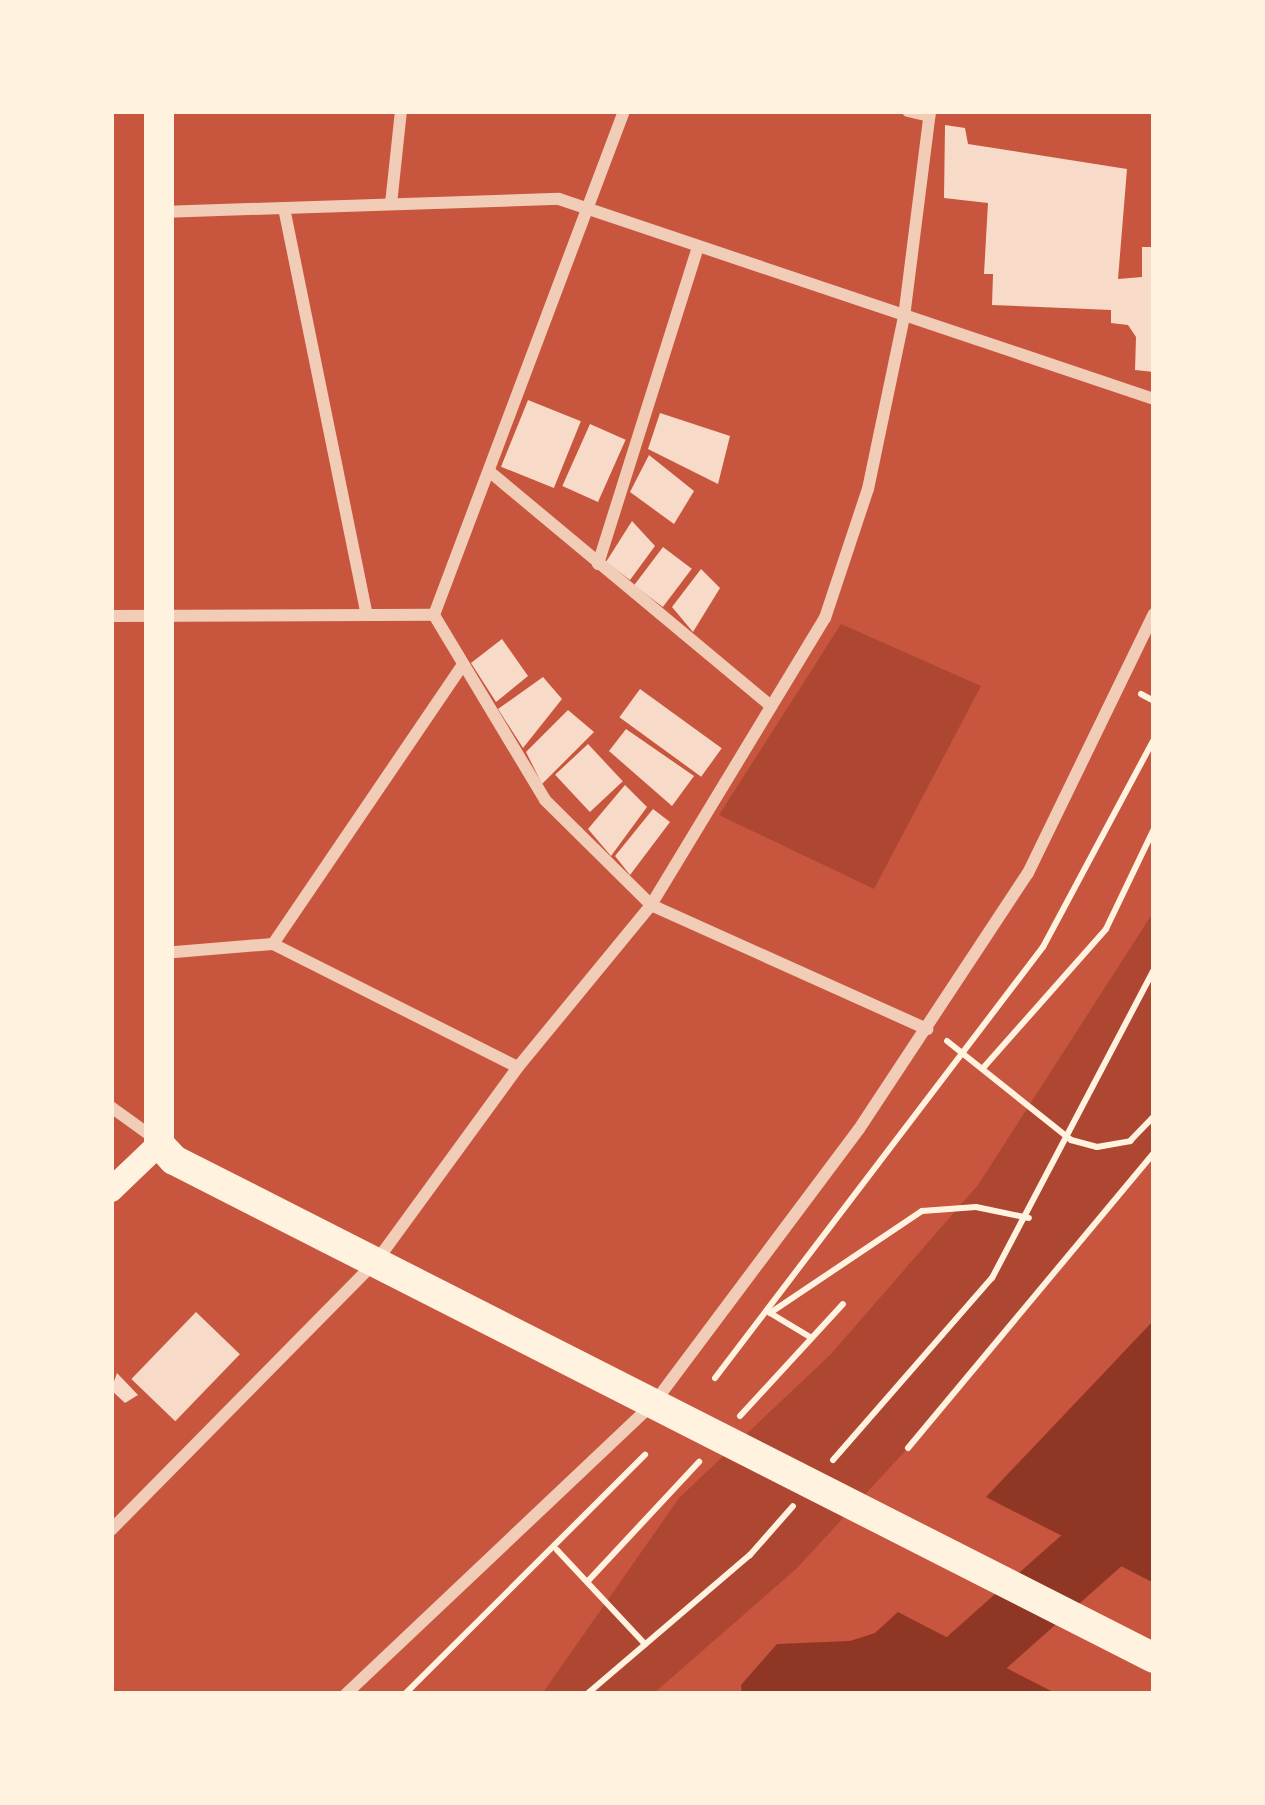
<!DOCTYPE html>
<style>
body{margin:0}
#map{position:relative;width:1265px;height:1805px;overflow:hidden;background:#c8553d;font-family:"Space Grotesk",sans-serif}
div>[style]{position:absolute}
[style*='--x']{left:calc(var(--x)*1px);top:calc(var(--y)*1px);width:calc(var(--w)*1px);rotate:calc(var(--a)*1deg)}
.green>*{inset:0;background:#ae4732}
.water>*{inset:0;background:#8f3625}
.pier>*{inset:0;background:#c8553d;transform-origin:0 0}
.river>*{height:63px;margin:-31.5px;padding:0 31.5px;transform-origin:31.5px;border-radius:31.5px;background:#8f3625}
.building>*{inset:0;background:#f7dbc8;transform-origin:0 0}
.path>*{height:6px;margin:-3px;padding:0 3px;transform-origin:3px;border-radius:3px;background:#fff3e0}
.minor>*{height:12px;margin:-6px;padding:0 6px;transform-origin:6px;border-radius:6px;background:#f1ccb7}
.secondary>*{height:24px;margin:-12px;padding:0 12px;transform-origin:12px;border-radius:12px;background:#fff3e0}
.primary>*{height:30px;margin:-15px;padding:0 15px;transform-origin:15px;border-radius:15px;background:#fff3e0}
span{translate:-50% -50%;white-space:nowrap;text-align:center;line-height:1.15;-webkit-text-stroke:9px #fff3e0;paint-order:stroke}
.frame{position:absolute;inset:0;border:114px solid #fff3e0;pointer-events:none}
</style>
<div id="map">
<div class="green">
<i style="clip-path:polygon(841px 624px,981px 686px,874px 889px,719px 815px)"></i>
<i style="clip-path:polygon(1154px 911px,1154px 1153px,908px 1448px,796px 1569px,653px 1694px,542px 1694px,679px 1498px,831px 1354px,978px 1185px)"></i>
</div>
<div class="water">
<i style="clip-path:polygon(1154px 1320px,1154px 1583px,986px 1497px)"></i>
<i style="clip-path:polygon(912px 1599px,1112px 1694px,742px 1694px,741px 1685px,777px 1644px,850px 1641px,875px 1633px)"></i>
</div>
<div class="pier">
<i style="left:980px;top:1495px;width:195px;height:9px;rotate:27deg"></i>
<i style="clip-path:polygon(915px 1593px,1114px 1689px,1118px 1694px,1057px 1694px,892px 1609px)"></i>
</div>
<div class="river">
<i style="--x:929;--y:1694;--w:301;--a:-41.6"></i>
</div>
<div class="building">
<i style="clip-path:polygon(945px 125px,965px 128px,968px 144px,1127px 169px,1118px 279px,1142px 277px,1142px 247px,1154px 247px,1154px 372px,1135px 370px,1136px 337px,1128px 325px,1111px 323px,1111px 310px,992px 305px,993px 274px,984px 274px,988px 203px,944px 198px)"></i>
<i style="left:528px;top:400px;width:57px;height:72px;rotate:22deg"></i>
<i style="clip-path:polygon(660px 413px,730px 436px,718px 484px,648px 449px)"></i>
<i style="left:590px;top:424px;width:39px;height:68px;rotate:24deg"></i>
<i style="clip-path:polygon(649px 455px,694px 491px,674px 524px,630px 492px)"></i>
<i style="clip-path:polygon(632px 521px,655px 546px,630px 580px,606px 562px)"></i>
<i style="left:663px;top:547px;width:36px;height:48px;rotate:37deg"></i>
<i style="clip-path:polygon(701px 569px,720px 588px,693px 632px,672px 607px)"></i>
<i style="clip-path:polygon(502px 639px,528px 676px,496px 702px,471px 663px)"></i>
<i style="clip-path:polygon(543px 677px,562px 699px,523px 748px,498px 709px)"></i>
<i style="left:640px;top:689px;width:101px;height:35px;rotate:36deg"></i>
<i style="clip-path:polygon(568px 710px,594px 732px,542px 784px,526px 752px)"></i>
<i style="clip-path:polygon(626px 729px,694px 776px,672px 806px,609px 751px)"></i>
<i style="left:588px;top:744px;width:51px;height:45px;rotate:47deg"></i>
<i style="clip-path:polygon(625px 785px,647px 807px,611px 856px,588px 829px)"></i>
<i style="clip-path:polygon(653px 809px,670px 822px,630px 875px,615px 856px)"></i>
<i style="left:196px;top:1312px;width:61px;height:93px;rotate:44deg"></i>
<i style="clip-path:polygon(117px 1373px,138px 1395px,125px 1403px,111px 1390px)"></i>
</div>
<div class="path">
<i style="--x:1141;--y:694;--w:15;--a:28"></i>
<i style="--x:947;--y:1041;--w:159;--a:38.6"></i>
<i style="--x:1071;--y:1140;--w:27;--a:15"></i>
<i style="--x:1097;--y:1147;--w:34;--a:-10"></i>
<i style="--x:1130;--y:1141;--w:35;--a:-46"></i>
<i style="--x:984;--y:1067;--w:184;--a:-48.5"></i>
<i style="--x:1106;--y:929;--w:111;--a:-64.4"></i>
<i style="--x:810;--y:1337;--w:47;--a:-149"></i>
<i style="--x:770;--y:1313;--w:183;--a:-33.9"></i>
<i style="--x:922;--y:1211;--w:54;--a:-4.2"></i>
<i style="--x:976;--y:1207;--w:54;--a:11.7"></i>
<i style="--x:715;--y:1378;--w:542;--a:-52.73"></i>
<i style="--x:1043;--y:947;--w:236;--a:-61.9"></i>
<i style="--x:740;--y:1416;--w:152;--a:-47.4"></i>
<i style="--x:908;--y:1448;--w:384;--a:-50.2"></i>
<i style="--x:833;--y:1460;--w:242;--a:-48.9"></i>
<i style="--x:992;--y:1278;--w:349;--a:-62.3"></i>
<i style="--x:557;--y:1550;--w:129;--a:46.9"></i>
<i style="--x:588;--y:1581;--w:163;--a:-47"></i>
<i style="--x:405;--y:1694;--w:339;--a:-44.9"></i>
<i style="--x:587;--y:1694;--w:214;--a:-40.5"></i>
<i style="--x:750;--y:1555;--w:65;--a:-48.7"></i>
</div>
<div class="minor">
<i style="--x:908;--y:111;--w:22;--a:13"></i>
<i style="--x:391;--y:204;--w:94;--a:-83.9"></i>
<i style="--x:284;--y:208;--w:412;--a:78.5"></i>
<i style="--x:161;--y:212;--w:398;--a:-1.9"></i>
<i style="--x:559;--y:199;--w:628;--a:18.58"></i>
<i style="--x:490;--y:472;--w:366;--a:39.8"></i>
<i style="--x:598;--y:564;--w:329;--a:-72.5"></i>
<i style="--x:434;--y:615;--w:539;--a:-69.34"></i>
<i style="--x:111;--y:616;--w:323;--a:-0.2"></i>
<i style="--x:434;--y:615;--w:216;--a:59"></i>
<i style="--x:545;--y:800;--w:149;--a:44.7"></i>
<i style="--x:651;--y:905;--w:303;--a:24.2"></i>
<i style="--x:273;--y:944;--w:274;--a:26.7"></i>
<i style="--x:163;--y:953;--w:110;--a:-4.7"></i>
<i style="--x:273;--y:944;--w:338;--a:-55.8"></i>
<i style="--x:111;--y:1107;--w:53;--a:35.8"></i>
<i style="--x:111;--y:1530;--w:380;--a:-45.4"></i>
<i style="--x:378;--y:1259;--w:238;--a:-53.9"></i>
<i style="--x:518;--y:1067;--w:210;--a:-50.6"></i>
<i style="--x:651;--y:905;--w:336;--a:-58.8"></i>
<i style="--x:825;--y:618;--w:136;--a:-71.6"></i>
<i style="--x:868;--y:489;--w:176;--a:-78.2"></i>
<i style="--x:904;--y:317;--w:208;--a:-82.8"></i>
<i style="--x:346;--y:1694;--w:424;--a:-43.4"></i>
<i style="--x:654;--y:1403;--w:342;--a:-53.2"></i>
<i style="--x:859;--y:1129;--w:307;--a:-56.6"></i>
<i style="--x:1028;--y:873;--w:288;--a:-64.1"></i>
</div>
<div class="secondary">
<i style="--x:111;--y:1190;--w:66;--a:-43.8"></i>
</div>
<div class="primary">
<i style="--x:159;--y:111;--w:1033;--a:90"></i>
<i style="--x:159;--y:1144;--w:22;--a:47"></i>
<i style="--x:174;--y:1160;--w:1099;--a:26.94"></i>
</div>
<div class="frame"></div>
</div>
